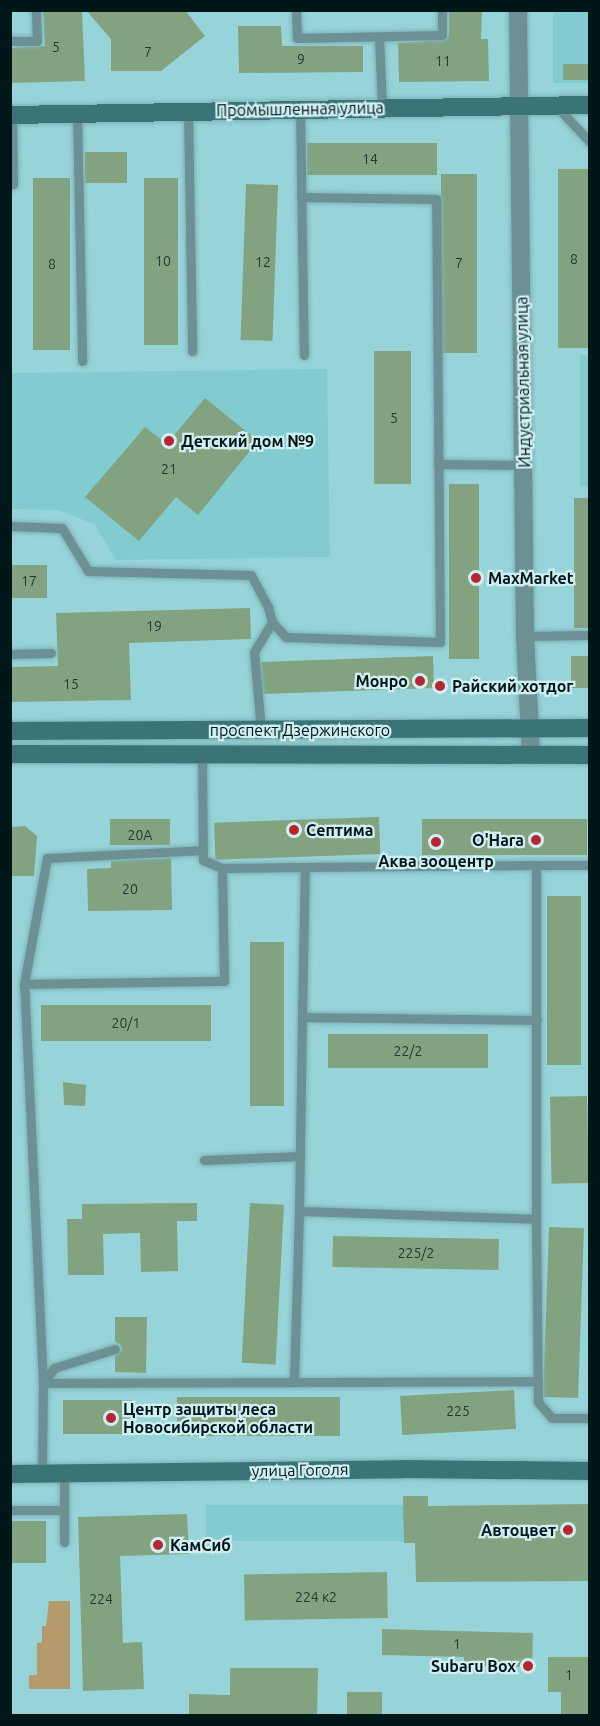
<!DOCTYPE html>
<meta charset="utf-8">
<style>
body{margin:0}
#map{position:relative;width:600px;height:1726px;overflow:hidden;background:#97d4d9;font-family:Ubuntu,sans-serif}
div>[style]{position:absolute}
[style*='--x']{left:calc(var(--x)*1px);top:calc(var(--y)*1px);width:calc(var(--w)*1px);rotate:calc(var(--a)*1deg)}
.built>*{inset:0;background:#82cbd1;transform-origin:0 0}
.green>*{inset:0;background:#b59b6b}
.building>*{inset:0;background:#83a380;transform-origin:0 0}
.roads{filter:drop-shadow(0 0 2px #7cb2b6) drop-shadow(0 0 2px #7cb2b6)}
.lane>*{height:9px;margin:-4.5px;padding:0 4.5px;transform-origin:4.5px;border-radius:4.5px;background:#6c9093}
.street>*{height:18px;margin:-9px;padding:0 9px;transform-origin:9px;border-radius:9px;background:#6c9093}
.secondary>*{height:18px;margin:-9px;padding:0 9px;transform-origin:9px;border-radius:9px;background:#3a7479}
.dots>*{width:16px;height:16px;translate:-50% -50%;box-sizing:border-box;border:3px solid #d1eff1;border-radius:50%}
span{translate:-50% -50%;white-space:nowrap;text-align:center;line-height:1.15;-webkit-text-stroke:4.5px #d1eff1;paint-order:stroke}
.number-label{font-size:14px;color:#213a33}
.number-label span{-webkit-text-stroke-width:0}
.street-label{font-size:16px;color:#001719}
.poi-label{font-size:16px;color:#001719;font-weight:700}
.left{translate:0 -50%;text-align:left}
.right{translate:-100% -50%;text-align:right}
.frame{position:absolute;inset:0;border:12px solid #001719;pointer-events:none}
</style>
<div id="map">
<div class="built">
<i style="left:553px;top:11px;width:36px;height:72px"></i>
<i style="left:589px;top:355px;width:131px;height:9px;rotate:90deg"></i>
<i style="clip-path:polygon(327px 369px,330px 557px,116px 560px,94px 524px,58px 510px,11px 509px,10px 373px)"></i>
<i style="left:404px;top:1505px;width:36px;height:198px;rotate:90deg"></i>
</div>
<div class="green">
<i style="clip-path:polygon(49px 1601px,70px 1601px,70px 1689px,29px 1689px,29px 1675px,37px 1675px,37px 1643px,42px 1642px,42px 1626px,46px 1626px)"></i>
</div>
<div class="building">
<i style="clip-path:polygon(43px 10px,82px 10px,85px 81px,10px 83px,10px 48px,45px 46px)"></i>
<i style="clip-path:polygon(86px 10px,185px 10px,205px 36px,161px 71px,111px 71px,111px 39px)"></i>
<i style="clip-path:polygon(449px 10px,482px 10px,481px 39px,488px 39px,489px 81px,399px 82px,398px 43px,446px 40px,449px 35px)"></i>
<i style="clip-path:polygon(238px 26px,281px 26px,282px 46px,363px 46px,363px 72px,239px 73px)"></i>
<i style="left:563px;top:64px;width:27px;height:16px"></i>
<i style="left:307px;top:143px;width:130px;height:32px"></i>
<i style="left:85px;top:152px;width:42px;height:31px"></i>
<i style="left:590px;top:169px;width:179px;height:32px;rotate:90deg"></i>
<i style="left:441px;top:174px;width:36px;height:179px"></i>
<i style="left:33px;top:178px;width:37px;height:172px"></i>
<i style="left:144px;top:178px;width:34px;height:167px"></i>
<i style="left:246px;top:184px;width:32px;height:156px;rotate:2deg"></i>
<i style="left:374px;top:351px;width:37px;height:133px"></i>
<i style="clip-path:polygon(205px 398px,258px 441px,198px 515px,176px 497px,139px 541px,85px 497px,145px 427px,167px 444px)"></i>
<i style="left:449px;top:484px;width:30px;height:175px"></i>
<i style="left:574px;top:498px;width:16px;height:130px"></i>
<i style="left:10px;top:565px;width:37px;height:33px"></i>
<i style="clip-path:polygon(250px 608px,251px 639px,129px 643px,131px 700px,10px 702px,10px 667px,58px 666px,56px 613px)"></i>
<i style="left:433px;top:656px;width:32px;height:172px;rotate:88deg"></i>
<i style="left:571px;top:656px;width:19px;height:32px"></i>
<i style="left:379px;top:817px;width:37px;height:165px;rotate:88deg"></i>
<i style="left:170px;top:819px;width:26px;height:60px;rotate:90deg"></i>
<i style="left:587px;top:819px;width:36px;height:165px;rotate:90deg"></i>
<i style="clip-path:polygon(25px 826px,37px 836px,34px 876px,10px 876px,10px 827px)"></i>
<i style="clip-path:polygon(171px 858px,172px 910px,88px 911px,87px 869px,111px 868px,111px 861px)"></i>
<i style="left:547px;top:896px;width:34px;height:169px"></i>
<i style="left:250px;top:942px;width:34px;height:164px"></i>
<i style="left:211px;top:1005px;width:36px;height:170px;rotate:90deg"></i>
<i style="left:328px;top:1034px;width:160px;height:34px"></i>
<i style="clip-path:polygon(63px 1082px,86px 1085px,85px 1106px,64px 1105px)"></i>
<i style="left:587px;top:1096px;width:87px;height:37px;rotate:89deg"></i>
<i style="clip-path:polygon(197px 1203px,197px 1221px,177px 1221px,178px 1271px,141px 1272px,140px 1233px,103px 1234px,104px 1275px,68px 1275px,67px 1219px,82px 1219px,82px 1204px)"></i>
<i style="left:250px;top:1203px;width:34px;height:160px;rotate:3deg"></i>
<i style="left:549px;top:1227px;width:35px;height:170px;rotate:2deg"></i>
<i style="left:333px;top:1236px;width:166px;height:31px;rotate:1deg"></i>
<i style="clip-path:polygon(115px 1317px,147px 1317px,146px 1373px,115px 1372px,115px 1356px,122px 1350px,120px 1344px,115px 1342px)"></i>
<i style="left:514px;top:1390px;width:39px;height:114px;rotate:87deg"></i>
<i style="left:177px;top:1397px;width:163px;height:39px"></i>
<i style="left:63px;top:1400px;width:69px;height:34px"></i>
<i style="clip-path:polygon(403px 1496px,428px 1496px,428px 1506px,588px 1504px,589px 1581px,416px 1582px,415px 1543px,404px 1543px)"></i>
<i style="clip-path:polygon(187px 1514px,189px 1554px,120px 1556px,123px 1643px,142px 1642px,144px 1689px,83px 1691px,78px 1517px)"></i>
<i style="left:11px;top:1521px;width:35px;height:42px"></i>
<i style="left:387px;top:1572px;width:46px;height:143px;rotate:89deg"></i>
<i style="clip-path:polygon(382px 1629px,533px 1633px,532px 1667px,464px 1665px,464px 1657px,382px 1655px)"></i>
<i style="clip-path:polygon(548px 1657px,590px 1657px,590px 1716px,561px 1716px,561px 1692px,548px 1692px)"></i>
<i style="clip-path:polygon(230px 1668px,318px 1668px,317px 1716px,189px 1716px,189px 1694px,230px 1695px)"></i>
<i style="left:347px;top:1692px;width:35px;height:24px"></i>
</div>
<div class="roads">
<div class="lane">
<i style="--x:296;--y:10;--w:28;--a:88"></i>
<i style="--x:297;--y:38;--w:145;--a:-1.2"></i>
<i style="--x:442;--y:35;--w:25;--a:-90"></i>
<i style="--x:379;--y:38;--w:70;--a:87.5"></i>
<i style="--x:10;--y:41;--w:27;--a:0"></i>
<i style="--x:37;--y:41;--w:31;--a:-92"></i>
<i style="--x:557;--y:107;--w:48;--a:46.7"></i>
<i style="--x:300;--y:109;--w:246;--a:89.1"></i>
<i style="--x:188;--y:111;--w:240;--a:89"></i>
<i style="--x:77;--y:113;--w:248;--a:88.8"></i>
<i style="--x:10;--y:185;--w:3;--a:-18"></i>
<i style="--x:13;--y:184;--w:69;--a:-90.8"></i>
<i style="--x:438;--y:464;--w:86;--a:0.7"></i>
<i style="--x:10;--y:526;--w:52;--a:2.2"></i>
<i style="--x:62;--y:528;--w:50;--a:58.8"></i>
<i style="--x:88;--y:571;--w:163;--a:1.4"></i>
<i style="--x:251;--y:575;--w:36;--a:62"></i>
<i style="--x:268;--y:607;--w:16;--a:75"></i>
<i style="--x:272;--y:622;--w:21;--a:47"></i>
<i style="--x:286;--y:637;--w:154;--a:1.9"></i>
<i style="--x:440;--y:642;--w:443;--a:-90.5"></i>
<i style="--x:436;--y:199;--w:135;--a:-179.2"></i>
<i style="--x:525;--y:636;--w:65;--a:-0.9"></i>
<i style="--x:10;--y:654;--w:41;--a:-1.4"></i>
<i style="--x:261;--y:730;--w:78;--a:-95.1"></i>
<i style="--x:254;--y:652;--w:35;--a:-59"></i>
<i style="--x:202;--y:753;--w:107;--a:89.5"></i>
<i style="--x:203;--y:860;--w:21;--a:23"></i>
<i style="--x:222;--y:868;--w:83;--a:-0.7"></i>
<i style="--x:590;--y:865;--w:54;--a:180"></i>
<i style="--x:536;--y:865;--w:354;--a:90"></i>
<i style="--x:536;--y:1219;--w:183;--a:89.4"></i>
<i style="--x:538;--y:1402;--w:21;--a:49"></i>
<i style="--x:552;--y:1418;--w:38;--a:0"></i>
<i style="--x:24;--y:984;--w:128;--a:-79.7"></i>
<i style="--x:47;--y:858;--w:156;--a:-2.9"></i>
<i style="--x:302;--y:1017;--w:150;--a:-88.9"></i>
<i style="--x:305;--y:867;--w:231;--a:-0.5"></i>
<i style="--x:204;--y:1160;--w:96;--a:-2.4"></i>
<i style="--x:299;--y:1211;--w:194;--a:-89.1"></i>
<i style="--x:302;--y:1017;--w:235;--a:0.7"></i>
<i style="--x:115;--y:1349;--w:64;--a:162.7"></i>
<i style="--x:54;--y:1368;--w:19;--a:126"></i>
<i style="--x:43;--y:1383;--w:399;--a:-92.7"></i>
<i style="--x:24;--y:984;--w:200;--a:-0.9"></i>
<i style="--x:224;--y:981;--w:113;--a:-91"></i>
<i style="--x:294;--y:1381;--w:170;--a:-88.3"></i>
<i style="--x:299;--y:1211;--w:237;--a:1.9"></i>
<i style="--x:42;--y:1474;--w:91;--a:-89.4"></i>
<i style="--x:43;--y:1383;--w:495;--a:-0.2"></i>
<i style="--x:10;--y:1510;--w:54;--a:0"></i>
<i style="--x:64;--y:1510;--w:32;--a:90"></i>
<i style="--x:64;--y:1510;--w:37;--a:-90"></i>
</div>
<div class="street">
<i style="--x:518;--y:10;--w:626;--a:89.36"></i>
<i style="--x:525;--y:636;--w:118;--a:87.1"></i>
</div>
<div class="secondary">
<i style="--x:10;--y:115;--w:580;--a:-0.99"></i>
<i style="--x:10;--y:731;--w:580;--a:-0.3"></i>
<i style="--x:10;--y:754;--w:580;--a:0.1"></i>
<i style="--x:10;--y:1474;--w:393;--a:-0.7"></i>
<i style="--x:403;--y:1469;--w:187;--a:0.6"></i>
</div>
</div>
<div class="dots">
<i style="left:169px;top:441px;background:#b62532"></i>
<i style="left:476px;top:578px;background:#b62532"></i>
<i style="left:420px;top:681px;background:#b62532"></i>
<i style="left:440px;top:686px;background:#b62532"></i>
<i style="left:294px;top:830px;background:#b62532"></i>
<i style="left:536px;top:840px;background:#b62532"></i>
<i style="left:436px;top:842px;background:#b62532"></i>
<i style="left:111px;top:1418px;background:#b62532"></i>
<i style="left:568px;top:1530px;background:#b62532"></i>
<i style="left:158px;top:1545px;background:#b62532"></i>
<i style="left:528px;top:1666px;background:#b62532"></i>
</div>
<div class="number-label">
<span style="left:56px;top:47px">5</span>
<span style="left:148px;top:52px">7</span>
<span style="left:301px;top:59px">9</span>
<span style="left:443px;top:61px">11</span>
<span style="left:370px;top:159px">14</span>
<span style="left:574px;top:259px">8</span>
<span style="left:163px;top:261px">10</span>
<span style="left:263px;top:262px">12</span>
<span style="left:459px;top:263px">7</span>
<span style="left:52px;top:264px">8</span>
<span style="left:394px;top:418px">5</span>
<span style="left:169px;top:469px">21</span>
<span style="left:29px;top:581px">17</span>
<span style="left:154px;top:626px">19</span>
<span style="left:71px;top:684px">15</span>
<span style="left:140px;top:835px">20А</span>
<span style="left:130px;top:889px">20</span>
<span style="left:126px;top:1023px">20/1</span>
<span style="left:408px;top:1051px">22/2</span>
<span style="left:416px;top:1253px">225/2</span>
<span style="left:458px;top:1411px">225</span>
<span style="left:316px;top:1597px">224 к2</span>
<span style="left:101px;top:1599px">224</span>
<span style="left:457px;top:1644px">1</span>
<span style="left:569px;top:1675px">1</span>
</div>
<div class="street-label">
<span style="left:300px;top:109px;rotate:-1deg">Промышленная улица</span>
<span style="left:523px;top:382px;rotate:-91deg">Индустриальная улица</span>
<span style="left:300px;top:730px">проспект Дзержинского</span>
<span style="left:300px;top:1470px;rotate:-1deg">улица Гоголя</span>
</div>
<div class="poi-label">
<span class="left" style="left:181px;top:441px">Детский дом №9</span>
<span class="left" style="left:488px;top:578px">MaxMarket</span>
<span class="right" style="left:408px;top:681px">Монро</span>
<span class="left" style="left:452px;top:686px">Райский хотдог</span>
<span class="left" style="left:306px;top:830px">Септима</span>
<span class="right" style="left:524px;top:840px">O'Hara</span>
<span style="left:436px;top:861px">Аква зооцентр</span>
<span class="left" style="left:123px;top:1418px">Центр защиты леса<br>Новосибирской области</span>
<span class="right" style="left:556px;top:1530px">Автоцвет</span>
<span class="left" style="left:170px;top:1545px">КамСиб</span>
<span class="right" style="left:516px;top:1666px">Subaru Box</span>
</div>
<div class="frame"></div>
</div>
